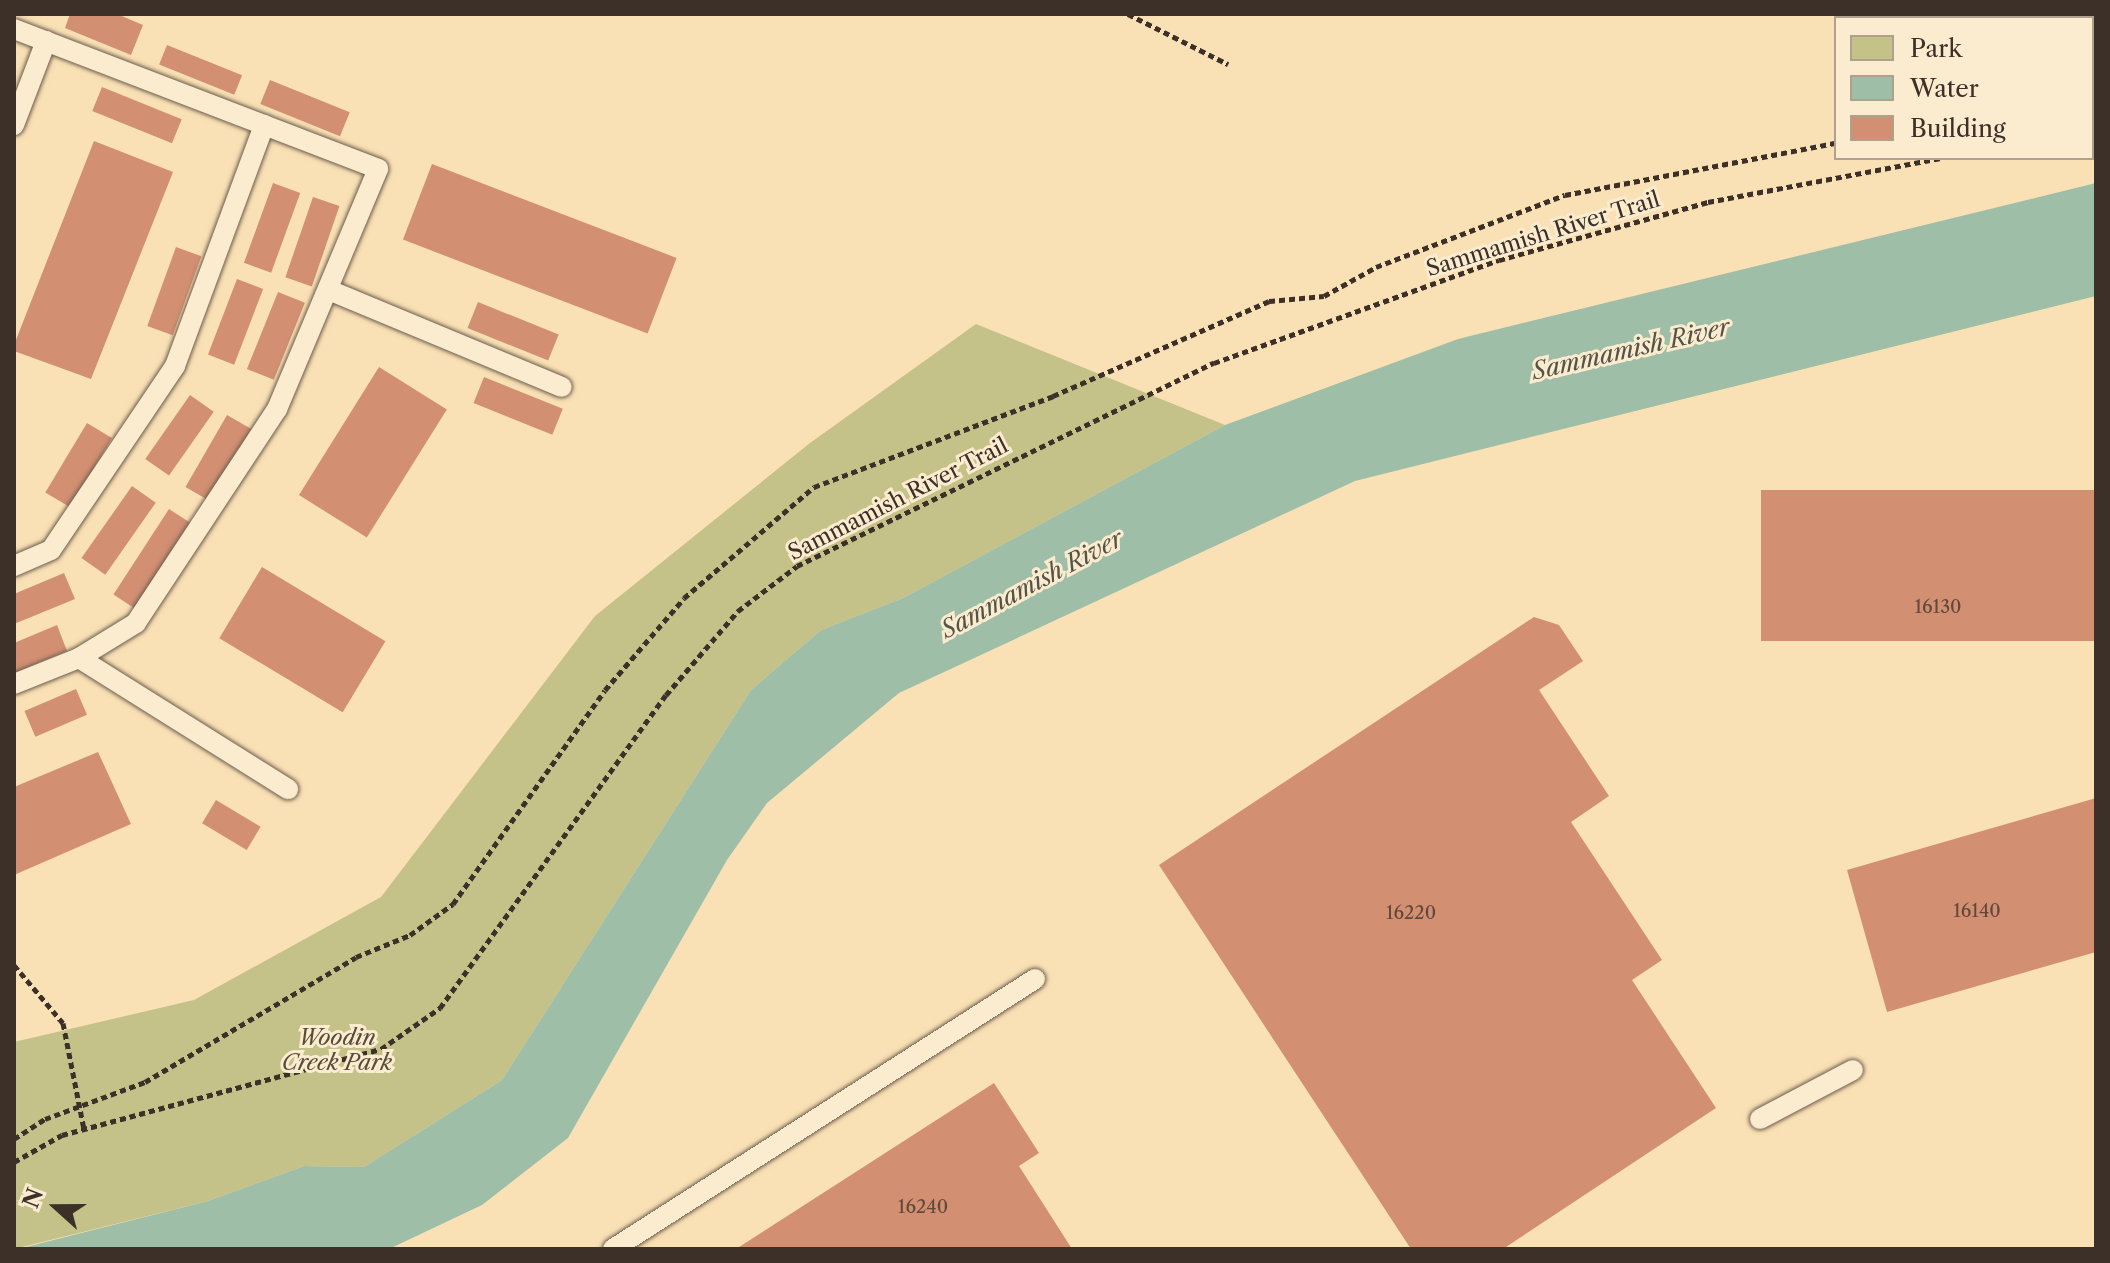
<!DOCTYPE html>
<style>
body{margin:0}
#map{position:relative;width:2110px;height:1263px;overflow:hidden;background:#fae1b5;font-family:"Libre Caslon Text",serif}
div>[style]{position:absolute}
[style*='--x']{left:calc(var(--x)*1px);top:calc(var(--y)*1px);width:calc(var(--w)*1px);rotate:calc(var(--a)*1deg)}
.green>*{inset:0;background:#c4c189}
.water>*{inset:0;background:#9fbea8}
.building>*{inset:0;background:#d28f72;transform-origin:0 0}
.path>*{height:5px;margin-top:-2.5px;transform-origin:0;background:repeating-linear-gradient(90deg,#3c3029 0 6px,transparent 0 10px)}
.roads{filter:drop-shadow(0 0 2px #6c5c4c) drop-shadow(0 0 2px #6c5c4c)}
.service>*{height:20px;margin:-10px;padding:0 10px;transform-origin:10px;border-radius:10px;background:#fceccf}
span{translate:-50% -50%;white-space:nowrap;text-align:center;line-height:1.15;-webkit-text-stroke:6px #fceccf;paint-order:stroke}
.number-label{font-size:18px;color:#62483b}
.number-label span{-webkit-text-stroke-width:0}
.street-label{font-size:22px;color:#3c3029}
.park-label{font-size:22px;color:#574d3c;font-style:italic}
.water-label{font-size:24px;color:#555449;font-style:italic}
.frame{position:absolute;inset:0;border:16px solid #3c3029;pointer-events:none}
.legend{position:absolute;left:1834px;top:16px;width:260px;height:144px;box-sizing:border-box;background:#fceccf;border:2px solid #afa18d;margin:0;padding:10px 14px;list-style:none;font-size:24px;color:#3c3029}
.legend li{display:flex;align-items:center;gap:16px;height:40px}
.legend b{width:40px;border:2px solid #afa18d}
.north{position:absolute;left:16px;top:1167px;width:80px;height:80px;-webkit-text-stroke:6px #fceccf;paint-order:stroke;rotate:291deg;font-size:22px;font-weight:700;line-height:32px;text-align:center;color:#3c3029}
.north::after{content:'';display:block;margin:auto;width:28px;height:36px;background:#3c3029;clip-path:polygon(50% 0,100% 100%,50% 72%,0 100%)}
</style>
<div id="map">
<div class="green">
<i style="clip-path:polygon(976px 324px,1225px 425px,903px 598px,821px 630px,751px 690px,502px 1080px,364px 1167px,304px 1166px,208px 1201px,14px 1249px,14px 1042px,194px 1000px,381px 897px,595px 616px,810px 443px)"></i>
</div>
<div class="water">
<i style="clip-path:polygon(2096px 183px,2096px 296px,1355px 481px,899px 693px,767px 803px,727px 860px,568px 1138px,482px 1205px,389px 1249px,18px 1249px,208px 1201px,304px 1166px,364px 1167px,502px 1080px,751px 690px,821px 630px,903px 598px,1225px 425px,1458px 339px)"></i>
</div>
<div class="building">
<i style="clip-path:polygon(70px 14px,117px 14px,143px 25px,131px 55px,65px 28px)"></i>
<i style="left:167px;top:45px;width:81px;height:21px;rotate:22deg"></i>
<i style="left:270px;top:80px;width:86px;height:26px;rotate:22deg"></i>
<i style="left:102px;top:87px;width:86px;height:26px;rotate:22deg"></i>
<i style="clip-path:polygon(94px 141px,173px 172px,91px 379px,14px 351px,14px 345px)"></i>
<i style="left:432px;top:164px;width:262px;height:81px;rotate:21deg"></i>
<i style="left:273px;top:183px;width:29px;height:85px;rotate:20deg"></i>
<i style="left:313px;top:197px;width:28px;height:85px;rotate:19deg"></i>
<i style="left:176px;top:247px;width:27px;height:84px;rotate:20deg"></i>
<i style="left:237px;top:279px;width:28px;height:81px;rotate:21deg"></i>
<i style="left:278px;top:292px;width:29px;height:83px;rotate:22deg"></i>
<i style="left:478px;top:302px;width:87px;height:28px;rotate:22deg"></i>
<i style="left:379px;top:367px;width:80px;height:151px;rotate:32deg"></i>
<i style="left:484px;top:377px;width:85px;height:28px;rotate:22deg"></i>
<i style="left:190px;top:395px;width:29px;height:78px;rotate:35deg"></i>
<i style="left:227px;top:415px;width:28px;height:83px;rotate:30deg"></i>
<i style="left:87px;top:423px;width:29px;height:81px;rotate:31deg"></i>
<i style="left:132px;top:486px;width:29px;height:88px;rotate:35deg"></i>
<i style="left:2096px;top:490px;width:151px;height:335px;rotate:90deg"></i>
<i style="left:169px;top:509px;width:30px;height:102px;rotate:33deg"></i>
<i style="left:262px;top:567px;width:144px;height:83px;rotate:31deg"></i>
<i style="clip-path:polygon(64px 573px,75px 599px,14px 624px,14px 594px)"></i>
<i style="clip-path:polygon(1534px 617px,1559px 625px,1583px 661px,1539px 690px,1609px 796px,1571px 822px,1662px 960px,1632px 980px,1716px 1108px,1503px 1249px,1411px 1249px,1159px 865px)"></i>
<i style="clip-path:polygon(57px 625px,67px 651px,14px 673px,14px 643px)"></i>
<i style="left:76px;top:689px;width:28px;height:56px;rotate:67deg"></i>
<i style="clip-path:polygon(98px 752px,131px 824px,14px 875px,14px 787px)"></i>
<i style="clip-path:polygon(2096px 798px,2096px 952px,1887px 1012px,1847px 870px)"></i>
<i style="left:216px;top:800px;width:52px;height:27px;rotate:31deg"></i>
<i style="clip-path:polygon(994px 1083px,1039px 1153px,1019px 1166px,1072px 1249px,736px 1249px)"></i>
</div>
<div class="path">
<i style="--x:1128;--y:14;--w:112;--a:26.6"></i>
<i style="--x:2092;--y:59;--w:4;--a:-27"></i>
<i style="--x:2092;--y:113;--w:4;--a:-14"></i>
<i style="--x:14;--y:965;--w:76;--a:49.8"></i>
<i style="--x:63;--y:1023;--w:108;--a:78.8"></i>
<i style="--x:14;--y:1139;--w:37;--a:-33"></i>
<i style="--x:45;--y:1119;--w:107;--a:-20.3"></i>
<i style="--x:145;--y:1082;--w:245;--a:-30.6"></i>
<i style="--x:356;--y:957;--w:58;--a:-22.2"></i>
<i style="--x:410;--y:935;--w:53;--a:-35.8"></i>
<i style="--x:453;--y:904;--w:262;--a:-54.6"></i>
<i style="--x:605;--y:690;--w:121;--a:-49.3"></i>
<i style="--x:684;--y:598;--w:171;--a:-40.5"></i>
<i style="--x:814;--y:487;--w:256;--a:-20.8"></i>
<i style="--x:1053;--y:396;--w:236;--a:-23.7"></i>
<i style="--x:1269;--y:301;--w:55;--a:-5.2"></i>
<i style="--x:1324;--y:296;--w:60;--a:-29.1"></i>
<i style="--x:1376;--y:267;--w:202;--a:-20.9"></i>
<i style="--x:1565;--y:195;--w:276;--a:-10.9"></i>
<i style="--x:14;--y:1162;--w:55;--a:-29.4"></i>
<i style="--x:62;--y:1135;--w:330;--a:-15.1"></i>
<i style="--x:381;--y:1049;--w:72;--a:-34.8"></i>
<i style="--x:440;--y:1008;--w:386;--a:-54.2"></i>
<i style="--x:666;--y:695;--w:111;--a:-49.4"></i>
<i style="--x:738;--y:611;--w:74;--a:-37.3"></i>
<i style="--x:797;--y:566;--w:464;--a:-26"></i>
<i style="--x:1214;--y:363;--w:303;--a:-19.9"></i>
<i style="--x:1499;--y:260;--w:217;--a:-15.5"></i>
<i style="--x:1708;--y:202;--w:237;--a:-10.7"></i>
</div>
<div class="roads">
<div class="service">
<i style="--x:14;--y:29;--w:390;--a:21"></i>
<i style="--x:378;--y:169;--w:260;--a:112.8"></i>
<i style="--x:277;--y:409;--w:256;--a:123.4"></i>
<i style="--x:136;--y:623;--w:67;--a:148.4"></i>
<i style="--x:79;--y:658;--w:70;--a:158.2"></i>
<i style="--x:14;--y:125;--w:90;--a:-69.1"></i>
<i style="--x:329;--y:290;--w:252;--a:22.6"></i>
<i style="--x:14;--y:566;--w:40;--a:-23.4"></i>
<i style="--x:51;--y:550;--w:222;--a:-56"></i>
<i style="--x:175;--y:366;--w:257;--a:-69.7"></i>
<i style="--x:79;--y:658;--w:247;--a:32.1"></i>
<i style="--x:1760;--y:1119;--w:105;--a:-27.8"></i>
<i style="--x:613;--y:1249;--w:501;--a:-32.61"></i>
</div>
</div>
<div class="number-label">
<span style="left:1938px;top:607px">16130</span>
<span style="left:1977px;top:911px">16140</span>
<span style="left:1411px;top:913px">16220</span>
<span style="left:923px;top:1207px">16240</span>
</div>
<div class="street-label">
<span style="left:1543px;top:234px;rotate:-17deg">Sammamish River Trail</span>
<span style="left:898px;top:499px;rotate:-27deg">Sammamish River Trail</span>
</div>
<div class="park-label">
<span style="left:337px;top:1050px">Woodin<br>Creek Park</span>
</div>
<div class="water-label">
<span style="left:1631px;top:349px;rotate:-13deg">Sammamish River</span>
<span style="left:1032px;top:584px;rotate:-28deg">Sammamish River</span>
</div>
<div class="frame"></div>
<ul class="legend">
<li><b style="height:22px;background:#c4c189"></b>Park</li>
<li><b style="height:22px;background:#9fbea8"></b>Water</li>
<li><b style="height:22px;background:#d28f72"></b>Building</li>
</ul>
<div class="north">N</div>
</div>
